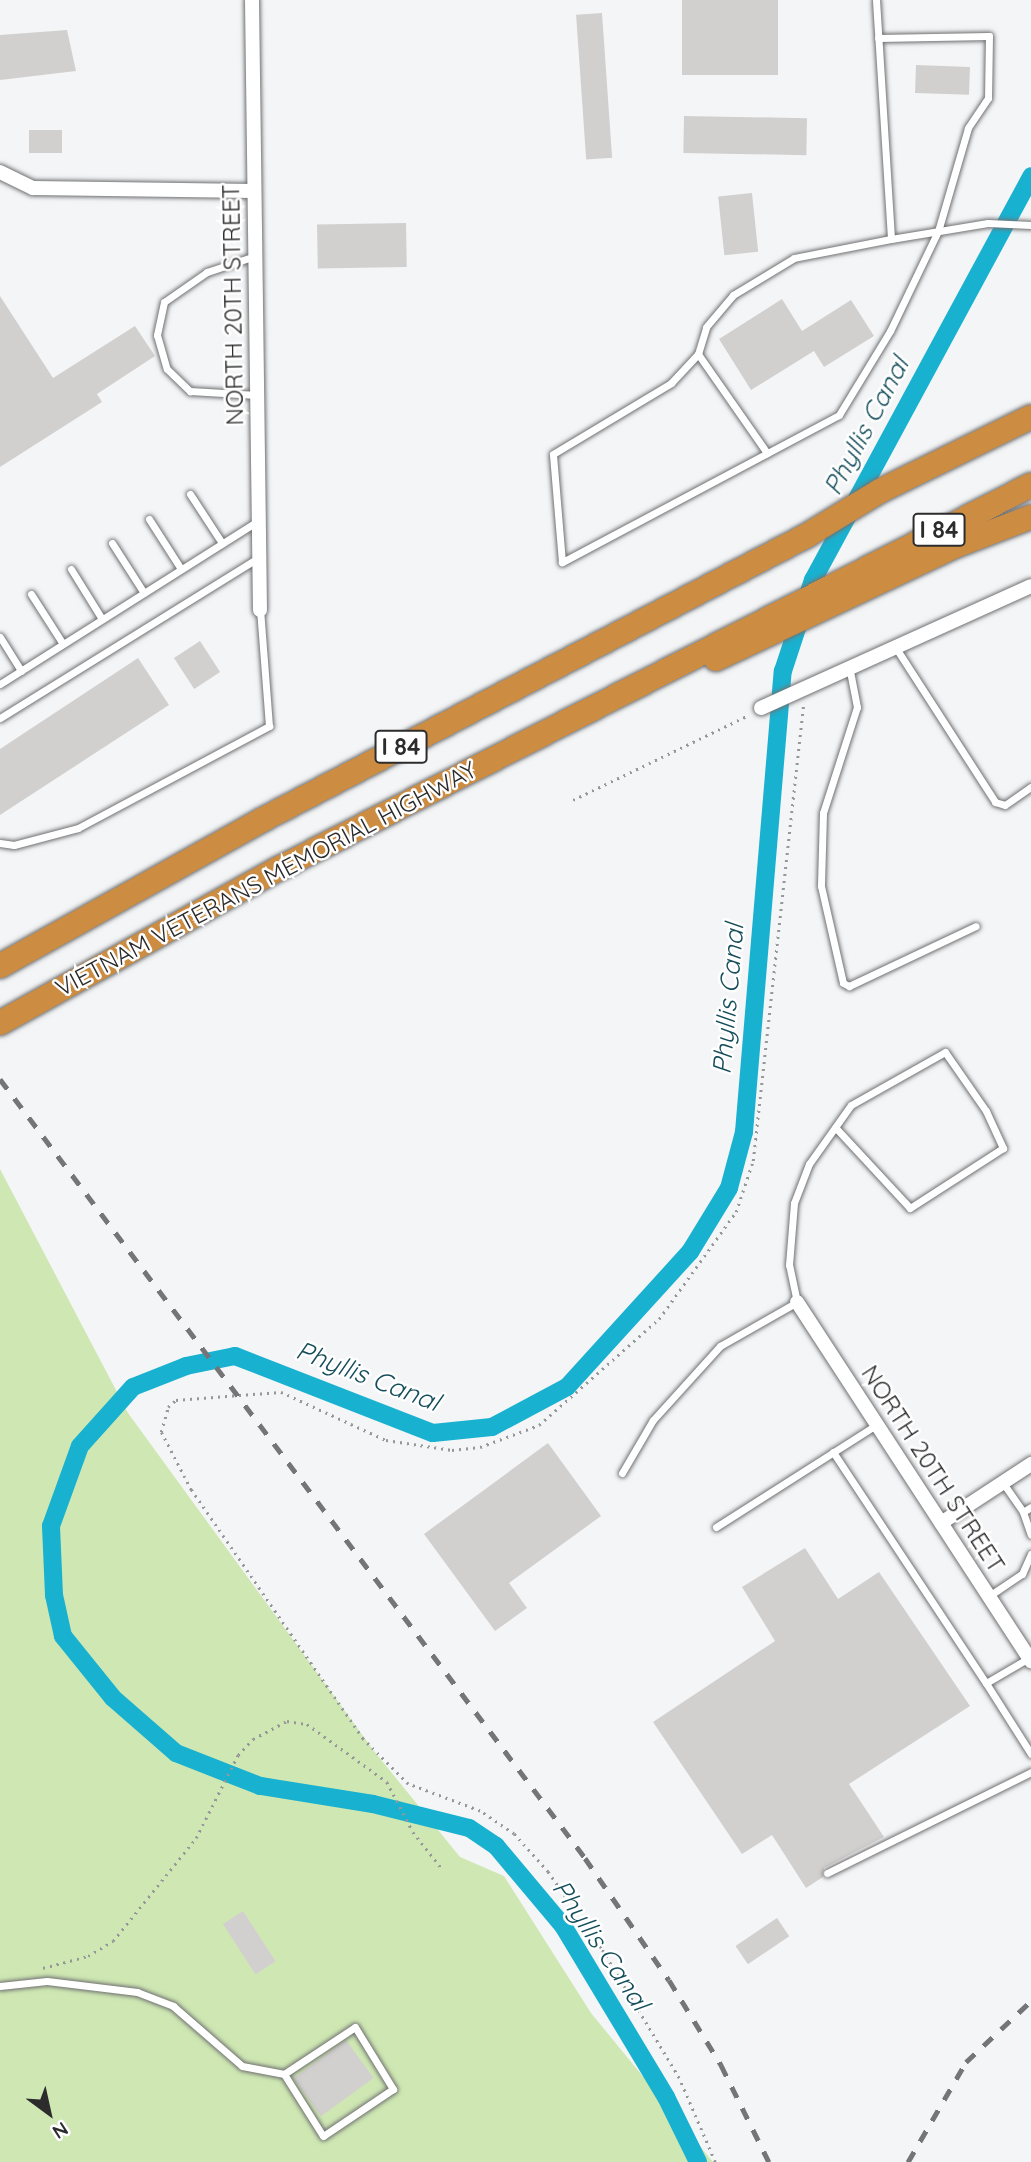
<!DOCTYPE html>
<style>
body{margin:0}
#map{position:relative;width:1031px;height:2162px;overflow:hidden;background:#f4f5f7;font-family:Quicksand,sans-serif}
div>[style]{position:absolute}
[style*='--x']{left:calc(var(--x)*1px);top:calc(var(--y)*1px);width:calc(var(--w)*1px);rotate:calc(var(--a)*1deg)}
.green>*{inset:0;background:#cfe8b3}
.canal>*{height:18px;margin:-9px;padding:0 9px;transform-origin:9px;border-radius:9px;background:#19b1d0}
.building>*{inset:0;background:#d2d0cf;transform-origin:0 0}
.path>*{height:2.5px;margin-top:-1.25px;transform-origin:0;background:repeating-linear-gradient(90deg,#969798 0 2px,transparent 0 7px)}
.roads{filter:drop-shadow(0 0 2px #707172) drop-shadow(0 0 2px #707172)}
.service>*{height:7px;margin:-3.5px;padding:0 3.5px;transform-origin:3.5px;border-radius:3.5px;background:#fff}
.minor>*{height:14px;margin:-7px;padding:0 7px;transform-origin:7px;border-radius:7px;background:#fff}
.motorway>*{height:24px;margin:-12px;padding:0 12px;transform-origin:12px;border-radius:12px;background:#cc8d43}
.rail>*{height:5px;margin-top:-2.5px;transform-origin:0;background:repeating-linear-gradient(90deg,#757577 0 12px,transparent 0 24px)}
span{translate:-50% -50%;white-space:nowrap;text-align:center;line-height:1.15;-webkit-text-stroke:5px #fff;paint-order:stroke}
.shield-label span{padding:2px 5px;background:#fff;border:2px solid;border-radius:5px;-webkit-text-stroke-width:0}
.shield-label{font-size:23px;color:#2c2c2d;font-weight:700}
.street-label{font-size:24px;color:#2c2c2d}
.water-label{font-size:26px;color:#154e5b;font-style:italic}
.north{position:absolute;left:14px;top:2078px;width:70px;height:70px;-webkit-text-stroke:5px #fff;paint-order:stroke;rotate:147deg;font-size:19px;font-weight:700;line-height:28px;text-align:center;color:#2c2c2d}
.north::after{content:'';display:block;margin:auto;width:24px;height:32px;background:#2c2c2d;clip-path:polygon(50% 0,100% 100%,50% 72%,0 100%)}
</style>
<div id="map">
<div class="green">
<i style="clip-path:polygon(0 1169px,128px 1413px,374px 1751px,460px 1857px,504px 1876px,591px 2013px,713px 2162px,0 2162px)"></i>
</div>
<div class="canal">
<i style="--x:698;--y:2162;--w:72;--a:-116.2"></i>
<i style="--x:666;--y:2097;--w:198;--a:-121"></i>
<i style="--x:564;--y:1927;--w:106;--a:-130"></i>
<i style="--x:496;--y:1846;--w:32;--a:-146"></i>
<i style="--x:469;--y:1828;--w:99;--a:-166"></i>
<i style="--x:373;--y:1804;--w:114;--a:-170.9"></i>
<i style="--x:260;--y:1786;--w:90;--a:-158.6"></i>
<i style="--x:176;--y:1753;--w:84;--a:-138.9"></i>
<i style="--x:113;--y:1698;--w:80;--a:-128.9"></i>
<i style="--x:63;--y:1636;--w:42;--a:-102.4"></i>
<i style="--x:54;--y:1595;--w:69;--a:-92.5"></i>
<i style="--x:51;--y:1526;--w:85;--a:-70.1"></i>
<i style="--x:80;--y:1446;--w:79;--a:-48.1"></i>
<i style="--x:133;--y:1387;--w:57;--a:-21.6"></i>
<i style="--x:186;--y:1366;--w:50;--a:-11.5"></i>
<i style="--x:235;--y:1356;--w:212;--a:21.3"></i>
<i style="--x:433;--y:1433;--w:59;--a:-5.8"></i>
<i style="--x:492;--y:1427;--w:85;--a:-28.1"></i>
<i style="--x:567;--y:1387;--w:183;--a:-47.7"></i>
<i style="--x:690;--y:1252;--w:75;--a:-58.6"></i>
<i style="--x:729;--y:1188;--w:58;--a:-75"></i>
<i style="--x:744;--y:1132;--w:463;--a:-85.2"></i>
<i style="--x:783;--y:671;--w:96;--a:-71.8"></i>
<i style="--x:813;--y:580;--w:459;--a:-61.6"></i>
</div>
<div class="building">
<i style="left:682px;top:0;width:96px;height:75px"></i>
<i style="left:602px;top:13px;width:145px;height:26px;rotate:86deg"></i>
<i style="clip-path:polygon(67px 30px,76px 71px,0 80px,0 35px)"></i>
<i style="left:916px;top:65px;width:54px;height:28px;rotate:2deg"></i>
<i style="left:684px;top:116px;width:123px;height:37px;rotate:1deg"></i>
<i style="left:29px;top:130px;width:33px;height:23px"></i>
<i style="left:752px;top:193px;width:59px;height:34px;rotate:84deg"></i>
<i style="left:406px;top:223px;width:44px;height:89px;rotate:89deg"></i>
<i style="clip-path:polygon(0 296px,53px 378px,135px 326px,155px 356px,97px 394px,102px 402px,0 467px)"></i>
<i style="clip-path:polygon(782px 299px,802px 331px,851px 300px,874px 336px,824px 367px,814px 351px,751px 390px,719px 339px)"></i>
<i style="left:200px;top:641px;width:37px;height:31px;rotate:57deg"></i>
<i style="clip-path:polygon(138px 658px,169px 705px,0 815px,0 749px)"></i>
<i style="clip-path:polygon(548px 1443px,601px 1516px,509px 1583px,527px 1608px,495px 1631px,424px 1534px)"></i>
<i style="clip-path:polygon(805px 1548px,838px 1599px,879px 1572px,970px 1706px,849px 1784px,884px 1837px,824px 1868px,823px 1877px,806px 1888px,772px 1835px,742px 1854px,653px 1722px,775px 1641px,742px 1587px)"></i>
<i style="left:243px;top:1911px;width:60px;height:24px;rotate:57deg"></i>
<i style="left:777px;top:1918px;width:22px;height:50px;rotate:56deg"></i>
<i style="left:346px;top:2040px;width:47px;height:65px;rotate:54deg"></i>
</div>
<div class="path">
<i style="--x:573;--y:800;--w:195;--a:-25.8"></i>
<i style="--x:43;--y:1968;--w:47;--a:-14.9"></i>
<i style="--x:88;--y:1956;--w:29;--a:-31"></i>
<i style="--x:113;--y:1941;--w:132;--a:-51.1"></i>
<i style="--x:196;--y:1838;--w:93;--a:-63.2"></i>
<i style="--x:238;--y:1755;--w:22;--a:-47"></i>
<i style="--x:253;--y:1739;--w:38;--a:-28"></i>
<i style="--x:287;--y:1721;--w:20;--a:9"></i>
<i style="--x:307;--y:1724;--w:99;--a:35.9"></i>
<i style="--x:387;--y:1782;--w:56;--a:62.5"></i>
<i style="--x:413;--y:1832;--w:48;--a:51.7"></i>
<i style="--x:715;--y:2162;--w:91;--a:-113.2"></i>
<i style="--x:679;--y:2078;--w:152;--a:-121"></i>
<i style="--x:601;--y:1948;--w:93;--a:-124.9"></i>
<i style="--x:548;--y:1872;--w:51;--a:-131.8"></i>
<i style="--x:514;--y:1834;--w:41;--a:-145.9"></i>
<i style="--x:480;--y:1811;--w:77;--a:-159.4"></i>
<i style="--x:408;--y:1784;--w:64;--a:-135"></i>
<i style="--x:363;--y:1739;--w:303;--a:-124.6"></i>
<i style="--x:191;--y:1490;--w:65;--a:-117.3"></i>
<i style="--x:161;--y:1432;--w:26;--a:-74"></i>
<i style="--x:168;--y:1407;--w:11;--a:-41"></i>
<i style="--x:176;--y:1400;--w:105;--a:-4.4"></i>
<i style="--x:281;--y:1392;--w:115;--a:24.6"></i>
<i style="--x:386;--y:1440;--w:67;--a:8.6"></i>
<i style="--x:452;--y:1450;--w:28;--a:-6"></i>
<i style="--x:480;--y:1447;--w:63;--a:-20.4"></i>
<i style="--x:539;--y:1425;--w:160;--a:-41.5"></i>
<i style="--x:659;--y:1319;--w:132;--a:-54.3"></i>
<i style="--x:736;--y:1212;--w:54;--a:-71.6"></i>
<i style="--x:753;--y:1161;--w:458;--a:-83.7"></i>
</div>
<div class="roads">
<div class="service">
<i style="--x:876;--y:0;--w:239;--a:86.4"></i>
<i style="--x:891;--y:239;--w:98;--a:-9.4"></i>
<i style="--x:988;--y:223;--w:43;--a:2.7"></i>
<i style="--x:878;--y:38;--w:111;--a:-1"></i>
<i style="--x:989;--y:36;--w:62;--a:90.9"></i>
<i style="--x:988;--y:98;--w:36;--a:124"></i>
<i style="--x:968;--y:128;--w:107;--a:106.2"></i>
<i style="--x:938;--y:231;--w:111;--a:115.6"></i>
<i style="--x:890;--y:331;--w:98;--a:121.3"></i>
<i style="--x:839;--y:415;--w:314;--a:152"></i>
<i style="--x:562;--y:562;--w:108;--a:-94.8"></i>
<i style="--x:553;--y:454;--w:138;--a:-31"></i>
<i style="--x:671;--y:383;--w:40;--a:-47"></i>
<i style="--x:698;--y:354;--w:28;--a:-73"></i>
<i style="--x:706;--y:327;--w:42;--a:-49.8"></i>
<i style="--x:733;--y:295;--w:71;--a:-31.2"></i>
<i style="--x:794;--y:258;--w:99;--a:-11.1"></i>
<i style="--x:255;--y:256;--w:51;--a:161.6"></i>
<i style="--x:207;--y:272;--w:52;--a:145.1"></i>
<i style="--x:164;--y:302;--w:34;--a:102"></i>
<i style="--x:157;--y:335;--w:35;--a:74"></i>
<i style="--x:167;--y:369;--w:32;--a:44"></i>
<i style="--x:190;--y:391;--w:67;--a:3.4"></i>
<i style="--x:698;--y:354;--w:121;--a:55.1"></i>
<i style="--x:190;--y:494;--w:59;--a:56.9"></i>
<i style="--x:149;--y:519;--w:59;--a:57.4"></i>
<i style="--x:112;--y:543;--w:59;--a:57.4"></i>
<i style="--x:71;--y:569;--w:59;--a:58.2"></i>
<i style="--x:31;--y:594;--w:59;--a:57.4"></i>
<i style="--x:0;--y:637;--w:40;--a:58"></i>
<i style="--x:894;--y:645;--w:187;--a:57.2"></i>
<i style="--x:995;--y:802;--w:10;--a:17"></i>
<i style="--x:1005;--y:805;--w:32;--a:-35"></i>
<i style="--x:849;--y:666;--w:42;--a:79"></i>
<i style="--x:857;--y:707;--w:111;--a:107.8"></i>
<i style="--x:823;--y:813;--w:73;--a:91.6"></i>
<i style="--x:821;--y:886;--w:99;--a:77.2"></i>
<i style="--x:843;--y:983;--w:7;--a:27"></i>
<i style="--x:849;--y:986;--w:140;--a:-25.3"></i>
<i style="--x:0;--y:684;--w:305;--a:-32.3"></i>
<i style="--x:0;--y:718;--w:304;--a:-31.8"></i>
<i style="--x:0;--y:843;--w:14;--a:8"></i>
<i style="--x:14;--y:845;--w:66;--a:-14.9"></i>
<i style="--x:78;--y:828;--w:217;--a:-28.1"></i>
<i style="--x:269;--y:726;--w:116;--a:-94.4"></i>
<i style="--x:833;--y:1452;--w:277;--a:56.5"></i>
<i style="--x:986;--y:1683;--w:50;--a:-30.2"></i>
<i style="--x:622;--y:1473;--w:61;--a:-59.7"></i>
<i style="--x:653;--y:1420;--w:100;--a:-47.8"></i>
<i style="--x:720;--y:1346;--w:89;--a:-29.7"></i>
<i style="--x:797;--y:1302;--w:38;--a:-102"></i>
<i style="--x:789;--y:1265;--w:62;--a:-85.4"></i>
<i style="--x:794;--y:1203;--w:42;--a:-69"></i>
<i style="--x:809;--y:1164;--w:72;--a:-54.6"></i>
<i style="--x:851;--y:1105;--w:108;--a:-29.4"></i>
<i style="--x:945;--y:1052;--w:72;--a:55.2"></i>
<i style="--x:986;--y:1111;--w:41;--a:65.3"></i>
<i style="--x:1003;--y:1148;--w:111;--a:147.2"></i>
<i style="--x:910;--y:1208;--w:110;--a:-132.8"></i>
<i style="--x:1003;--y:1483;--w:35;--a:55"></i>
<i style="--x:1023;--y:1512;--w:9;--a:-32"></i>
<i style="--x:1023;--y:1512;--w:24;--a:71"></i>
<i style="--x:716;--y:1527;--w:190;--a:-32.5"></i>
<i style="--x:989;--y:1596;--w:40;--a:-34"></i>
<i style="--x:1022;--y:1574;--w:22;--a:-66"></i>
<i style="--x:986;--y:1683;--w:84;--a:57.6"></i>
<i style="--x:827;--y:1873;--w:228;--a:-26.3"></i>
<i style="--x:0;--y:1986;--w:47;--a:-6.1"></i>
<i style="--x:47;--y:1981;--w:91;--a:7"></i>
<i style="--x:137;--y:1992;--w:39;--a:21"></i>
<i style="--x:173;--y:2006;--w:91;--a:41"></i>
<i style="--x:242;--y:2066;--w:43;--a:10.8"></i>
<i style="--x:355;--y:2027;--w:73;--a:58.5"></i>
<i style="--x:393;--y:2089;--w:84;--a:146.1"></i>
<i style="--x:323;--y:2136;--w:73;--a:-122.2"></i>
<i style="--x:284;--y:2074;--w:85;--a:-33.5"></i>
</div>
<div class="minor">
<i style="--x:252;--y:0;--w:610;--a:89.25"></i>
<i style="--x:0;--y:172;--w:37;--a:26"></i>
<i style="--x:33;--y:188;--w:221;--a:0.8"></i>
<i style="--x:761;--y:708;--w:296;--a:-24.3"></i>
<i style="--x:797;--y:1302;--w:429;--a:56.9"></i>
<i style="--x:941;--y:1523;--w:108;--a:-33.2"></i>
</div>
<div class="motorway">
<i style="--x:716;--y:659;--w:264;--a:-25.3"></i>
<i style="--x:955;--y:546;--w:81;--a:-20.9"></i>
<i style="--x:0;--y:966;--w:300;--a:-29.1"></i>
<i style="--x:262;--y:820;--w:614;--a:-27.57"></i>
<i style="--x:806;--y:536;--w:87;--a:-31.3"></i>
<i style="--x:880;--y:491;--w:168;--a:-26.1"></i>
<i style="--x:0;--y:1023;--w:320;--a:-29"></i>
<i style="--x:280;--y:868;--w:843;--a:-27.02"></i>
</div>
</div>
<div class="rail">
<i style="--x:0;--y:1079;--w:974;--a:53.09"></i>
<i style="--x:585;--y:1858;--w:148;--a:55.5"></i>
<i style="--x:669;--y:1980;--w:100;--a:58.5"></i>
<i style="--x:721;--y:2065;--w:108;--a:63.7"></i>
<i style="--x:908;--y:2162;--w:116;--a:-59.9"></i>
<i style="--x:966;--y:2062;--w:89;--a:-43.2"></i>
</div>
<div class="shield-label">
<span style="left:939px;top:530px">I 84</span>
<span style="left:401px;top:747px">I 84</span>
</div>
<div class="street-label">
<span style="left:233px;top:305px;rotate:-91deg">NORTH 20TH STREET</span>
<span style="left:266px;top:879px;rotate:-28deg">VIETNAM VETERANS MEMORIAL HIGHWAY</span>
<span style="left:933px;top:1469px;rotate:57deg">NORTH 20TH STREET</span>
</div>
<div class="water-label">
<span style="left:866px;top:426px;rotate:-62deg">Phyllis Canal</span>
<span style="left:728px;top:999px;rotate:-85deg">Phyllis Canal</span>
<span style="left:368px;top:1376px;rotate:21deg">Phyllis Canal</span>
<span style="left:601px;top:1945px;rotate:56deg">Phyllis Canal</span>
</div>
<div class="north">N</div>
</div>
